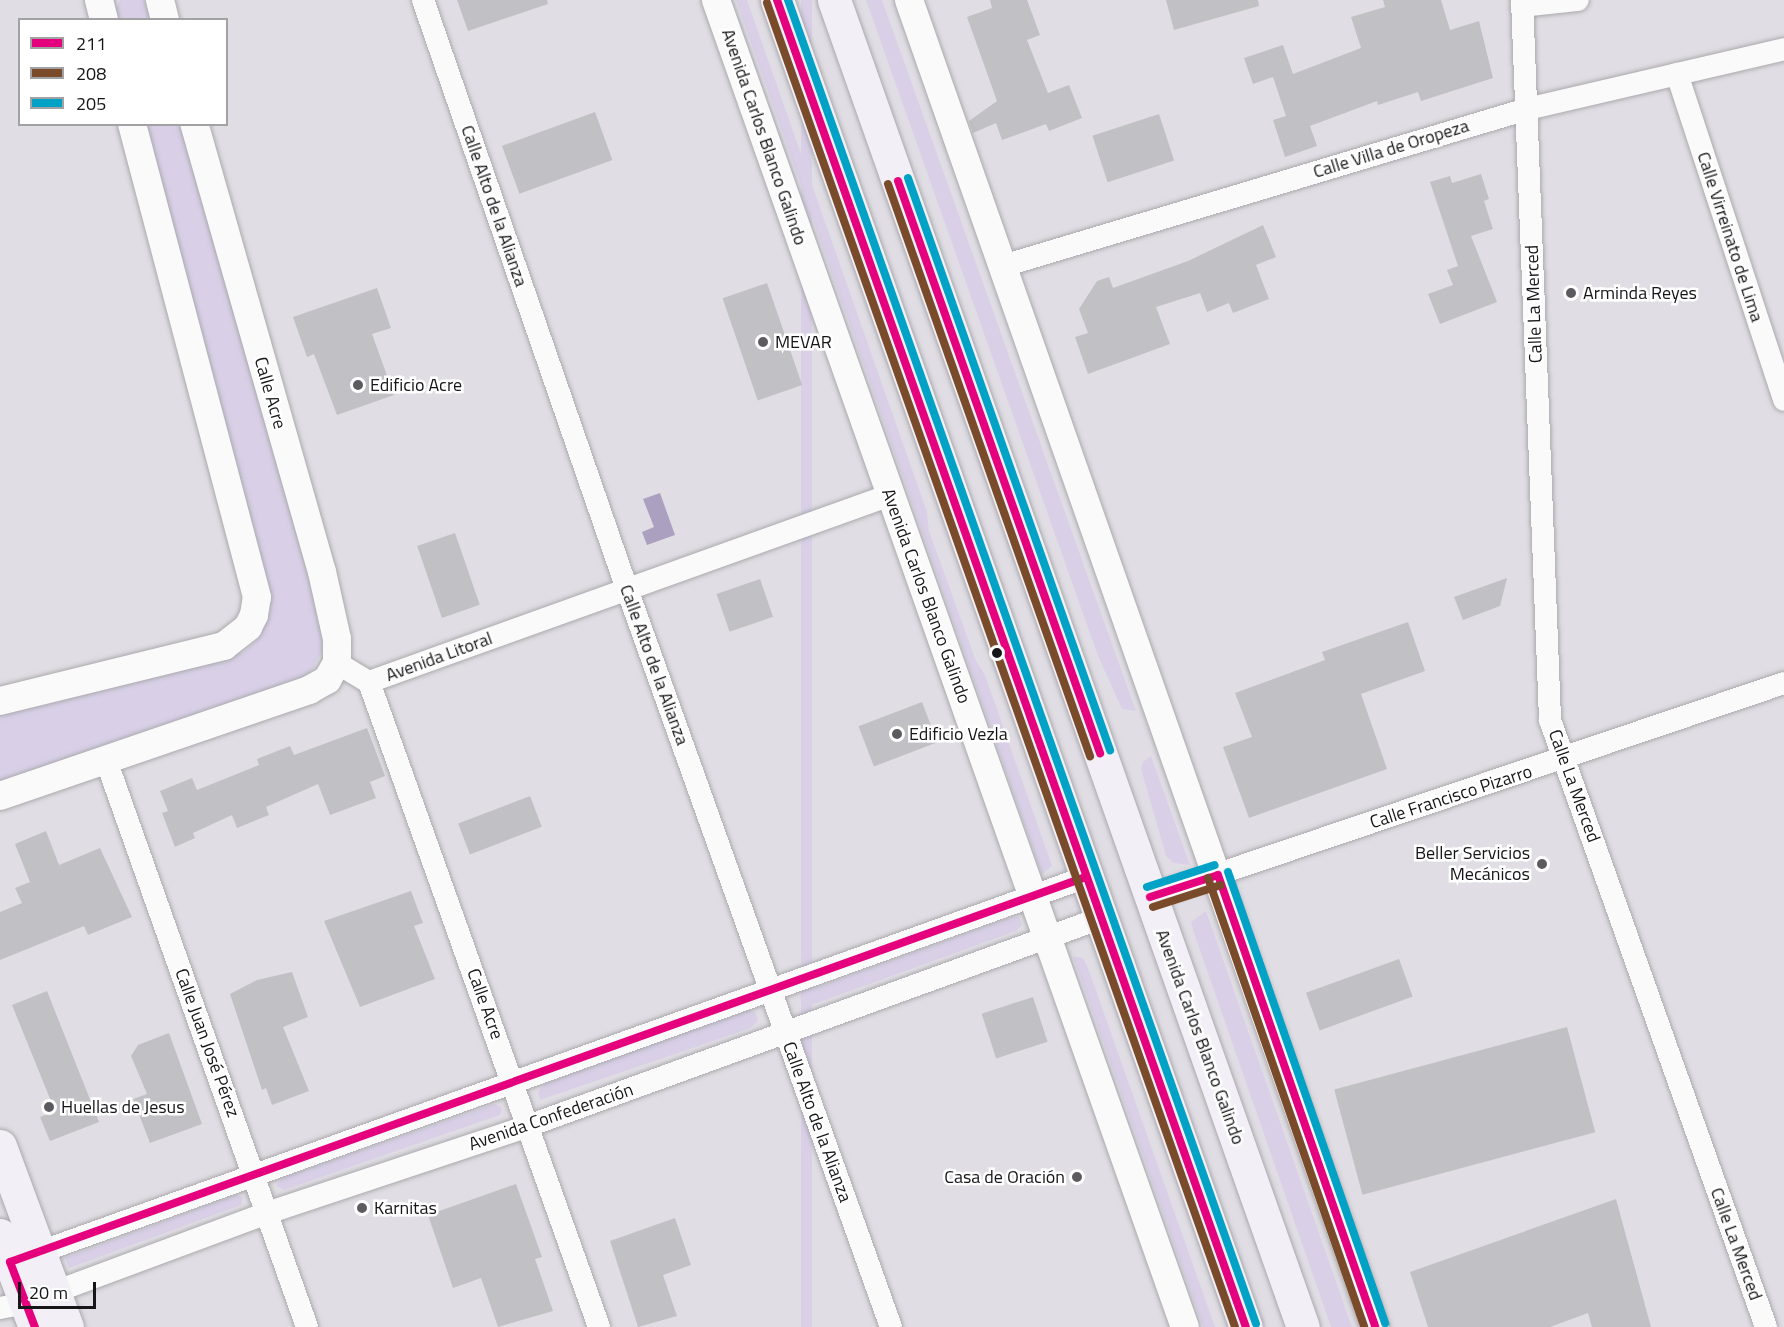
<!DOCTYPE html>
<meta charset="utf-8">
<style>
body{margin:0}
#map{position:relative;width:1784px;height:1327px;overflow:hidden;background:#e0dee4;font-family:"Titillium Web",sans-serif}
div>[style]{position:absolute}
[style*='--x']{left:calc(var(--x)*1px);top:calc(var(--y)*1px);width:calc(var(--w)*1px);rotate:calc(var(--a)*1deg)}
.green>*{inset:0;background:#d9d0e8;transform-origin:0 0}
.water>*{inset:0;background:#aca0c0}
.building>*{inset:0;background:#c1c0c4;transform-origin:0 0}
.roads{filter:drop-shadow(0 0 2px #aba9ad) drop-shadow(0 0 2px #aba9ad)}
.minor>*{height:22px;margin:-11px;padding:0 11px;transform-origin:11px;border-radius:11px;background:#fafafb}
.tertiary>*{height:28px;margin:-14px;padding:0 14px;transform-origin:14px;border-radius:14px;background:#fafafb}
.primary>*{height:33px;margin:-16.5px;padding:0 16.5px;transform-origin:16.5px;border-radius:16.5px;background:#f2f0f6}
.bus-1>*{height:8px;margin:-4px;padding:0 4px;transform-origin:4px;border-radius:4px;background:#e5007d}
.bus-2>*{height:8px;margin:-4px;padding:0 4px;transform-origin:4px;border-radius:4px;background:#7a4b2a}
.bus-3>*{height:8px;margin:-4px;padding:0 4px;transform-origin:4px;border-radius:4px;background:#01a2c5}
.dots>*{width:16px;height:16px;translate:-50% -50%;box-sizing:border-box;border:3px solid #fff;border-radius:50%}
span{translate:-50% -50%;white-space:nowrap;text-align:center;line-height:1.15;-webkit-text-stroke:5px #fff;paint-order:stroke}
.street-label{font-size:18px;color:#161518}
.poi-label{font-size:18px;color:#161518}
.left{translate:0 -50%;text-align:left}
.right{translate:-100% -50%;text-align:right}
.legend{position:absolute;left:18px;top:18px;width:210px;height:108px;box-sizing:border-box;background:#fff;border:2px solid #a2a1a3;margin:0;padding:8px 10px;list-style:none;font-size:18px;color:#161518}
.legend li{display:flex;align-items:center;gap:12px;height:30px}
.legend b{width:30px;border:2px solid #a2a1a3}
.scale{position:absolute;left:18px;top:1282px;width:78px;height:27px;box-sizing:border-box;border:3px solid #161518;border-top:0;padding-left:8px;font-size:18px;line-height:21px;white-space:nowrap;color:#161518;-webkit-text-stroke:4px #fff;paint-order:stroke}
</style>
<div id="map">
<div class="green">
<i style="clip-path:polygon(120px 0,144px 0,151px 19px,118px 19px,116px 8px)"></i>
<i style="clip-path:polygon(736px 0,747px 0,927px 512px,929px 531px,976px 661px,985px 675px,1052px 866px,1042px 874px)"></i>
<i style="left:801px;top:0;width:11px;height:1407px"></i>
<i style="clip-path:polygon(866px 0,882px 0,1136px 711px,1122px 709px,1098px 656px)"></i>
<i style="clip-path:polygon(145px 125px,181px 125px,322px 625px,322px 652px,308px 676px,0 786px,0 715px,244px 652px,256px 641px,267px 616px)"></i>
<i style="clip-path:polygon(1151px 756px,1190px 865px,1173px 863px,1166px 856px,1141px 769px,1143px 762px)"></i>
<i style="clip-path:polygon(1206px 911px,1352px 1327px,1331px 1327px,1193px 930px,1191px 922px)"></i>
<i style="clip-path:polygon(1012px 917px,1019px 917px,1022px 925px,1016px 931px,811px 1005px,802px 1003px,800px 996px,807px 991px)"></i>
<i style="clip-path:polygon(1073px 956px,1083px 958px,1088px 968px,1215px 1327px,1203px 1327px)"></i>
<i style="clip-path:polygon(745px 1009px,755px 1012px,758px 1020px,751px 1028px,540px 1100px,538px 1093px,544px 1084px)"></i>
<i style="clip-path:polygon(495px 1104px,502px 1108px,500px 1115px,284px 1190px,276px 1186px,282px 1178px)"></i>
<i style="clip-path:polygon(236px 1195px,243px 1197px,241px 1205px,69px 1268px,65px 1258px)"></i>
</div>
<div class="water">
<i style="clip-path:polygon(660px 493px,675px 535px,647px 545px,642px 532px,654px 527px,643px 499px)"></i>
</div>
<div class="building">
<i style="clip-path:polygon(457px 0,547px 0,548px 4px,468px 31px)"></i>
<i style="clip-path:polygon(990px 0,1027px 0,1040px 35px,1027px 40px,1048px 93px,1069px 85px,1082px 118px,1049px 131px,1046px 124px,1002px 140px,996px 123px,973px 133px,969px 121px,997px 101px,967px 17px,992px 8px)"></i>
<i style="clip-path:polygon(1166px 0,1258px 0,1259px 6px,1174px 30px)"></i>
<i style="clip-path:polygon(1383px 0,1441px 0,1450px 30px,1479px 21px,1493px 78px,1421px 101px,1418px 92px,1378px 105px,1377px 101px,1310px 126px,1317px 146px,1285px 157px,1273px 120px,1286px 116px,1273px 77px,1253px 84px,1244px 58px,1283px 45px,1293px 74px,1361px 48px,1351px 17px,1385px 7px)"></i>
<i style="left:595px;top:112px;width:51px;height:99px;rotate:70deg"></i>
<i style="left:1159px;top:114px;width:49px;height:70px;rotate:72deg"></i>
<i style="clip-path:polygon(1481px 174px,1489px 199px,1484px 201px,1493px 229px,1471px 236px,1497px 302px,1440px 324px,1428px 294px,1453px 285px,1447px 270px,1458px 266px,1430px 182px,1450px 176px,1452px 183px)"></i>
<i style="clip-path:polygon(1263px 225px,1276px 257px,1256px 265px,1269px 299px,1233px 313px,1229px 303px,1207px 312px,1200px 293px,1156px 307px,1170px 344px,1088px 374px,1075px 337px,1088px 333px,1079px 309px,1097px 281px,1109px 277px,1113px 288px,1188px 261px)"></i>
<i style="left:767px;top:283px;width:108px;height:47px;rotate:71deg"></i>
<i style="clip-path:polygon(377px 288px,391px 328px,372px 334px,394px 395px,337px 415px,314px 354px,307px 357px,293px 317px)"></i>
<i style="left:455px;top:533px;width:76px;height:40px;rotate:71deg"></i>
<i style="clip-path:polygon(1507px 578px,1500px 606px,1463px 620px,1454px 597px)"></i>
<i style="left:760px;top:579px;width:40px;height:46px;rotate:71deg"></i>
<i style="clip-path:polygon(1408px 622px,1425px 671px,1361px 694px,1387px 769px,1249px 818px,1223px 747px,1252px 737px,1235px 693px,1325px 660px,1322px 652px)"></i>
<i style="left:922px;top:702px;width:43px;height:68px;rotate:69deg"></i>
<i style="clip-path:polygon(367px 728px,385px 776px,370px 782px,376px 798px,330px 815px,318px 784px,266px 807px,269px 815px,237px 828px,232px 815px,193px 833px,195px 838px,175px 847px,162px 813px,168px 811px,160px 791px,192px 778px,197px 790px,259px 765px,257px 759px,290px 746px,294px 755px)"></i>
<i style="left:530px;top:796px;width:33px;height:77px;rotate:69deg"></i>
<i style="clip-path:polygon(46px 831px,59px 865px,100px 848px,132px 917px,88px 935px,84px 926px,0 960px,0 912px,22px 903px,15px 888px,30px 882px,15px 844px)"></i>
<i style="clip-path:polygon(411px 891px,423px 923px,414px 926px,435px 979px,360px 1007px,324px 921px)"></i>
<i style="left:1399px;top:959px;width:40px;height:99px;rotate:70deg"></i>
<i style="clip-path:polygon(292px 972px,308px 1017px,283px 1027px,309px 1091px,272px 1105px,266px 1088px,262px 1090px,230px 994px,257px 980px)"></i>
<i style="clip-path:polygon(47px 991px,99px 1122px,50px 1141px,40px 1117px,55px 1111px,12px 1005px)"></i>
<i style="left:1033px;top:997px;width:47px;height:54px;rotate:72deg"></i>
<i style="left:1567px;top:1027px;width:109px;height:241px;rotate:75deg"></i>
<i style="clip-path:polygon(169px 1033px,202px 1124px,150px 1143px,133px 1099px,147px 1094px,131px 1056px,138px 1045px)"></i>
<i style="clip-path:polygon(516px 1184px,542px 1257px,535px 1259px,553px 1311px,498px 1327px,481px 1278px,453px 1288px,428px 1215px)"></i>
<i style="clip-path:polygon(1616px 1199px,1651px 1327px,1592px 1327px,1588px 1313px,1550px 1327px,1428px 1327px,1410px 1272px)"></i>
<i style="clip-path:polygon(675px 1218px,691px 1265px,663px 1275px,677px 1316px,638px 1327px,610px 1241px)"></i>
</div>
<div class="roads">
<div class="minor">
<i style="--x:423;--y:0;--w:623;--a:70.9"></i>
<i style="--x:627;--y:589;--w:784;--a:70.32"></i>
<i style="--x:1522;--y:0;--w:721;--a:87.77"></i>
<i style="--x:1550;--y:720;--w:644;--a:70.41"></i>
<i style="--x:1522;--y:6;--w:56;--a:-6.1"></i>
<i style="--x:1677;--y:74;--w:343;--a:71.8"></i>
<i style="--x:1003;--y:266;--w:547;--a:-16.68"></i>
<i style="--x:1527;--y:109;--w:264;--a:-13.1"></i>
<i style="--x:337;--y:663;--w:37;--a:31"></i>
<i style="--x:369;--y:682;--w:554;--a:-19.74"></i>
<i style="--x:369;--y:682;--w:685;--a:70.37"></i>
<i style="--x:106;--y:760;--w:602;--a:70.48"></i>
<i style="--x:1150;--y:897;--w:669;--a:-18.65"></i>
<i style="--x:26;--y:1257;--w:1126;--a:-19.72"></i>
<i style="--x:0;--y:1308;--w:25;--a:-11"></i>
<i style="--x:25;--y:1303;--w:258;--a:-20.4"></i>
<i style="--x:267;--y:1213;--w:275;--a:-18.4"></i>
<i style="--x:528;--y:1126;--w:610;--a:-19.95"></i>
</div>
<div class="tertiary">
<i style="--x:99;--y:0;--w:21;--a:76"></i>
<i style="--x:160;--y:0;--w:21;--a:76"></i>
<i style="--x:716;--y:0;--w:1407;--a:70.54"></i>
<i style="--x:909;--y:0;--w:1406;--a:70.65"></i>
<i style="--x:0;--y:701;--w:231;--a:-13.8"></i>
<i style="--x:224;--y:646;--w:31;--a:-38"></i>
<i style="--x:248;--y:627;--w:13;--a:-63"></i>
<i style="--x:254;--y:615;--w:18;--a:-81"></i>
<i style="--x:257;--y:597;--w:489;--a:-104.8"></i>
<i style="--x:0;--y:796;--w:327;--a:-18.9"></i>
<i style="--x:309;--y:690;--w:21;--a:-29"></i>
<i style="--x:327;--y:680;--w:20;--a:-60"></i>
<i style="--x:337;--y:663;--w:24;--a:-90"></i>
<i style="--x:337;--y:639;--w:69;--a:-102.6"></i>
<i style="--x:322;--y:572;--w:466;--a:-105.9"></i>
</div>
<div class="primary">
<i style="--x:777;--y:0;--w:1407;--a:70.54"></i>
<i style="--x:834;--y:0;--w:1407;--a:70.54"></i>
<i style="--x:0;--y:1146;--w:193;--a:69.7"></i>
<i style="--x:0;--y:1235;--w:98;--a:69.2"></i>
</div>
</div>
<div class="bus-1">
<i style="--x:777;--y:0;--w:1407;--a:70.54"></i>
<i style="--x:898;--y:181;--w:607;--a:70.55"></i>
<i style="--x:1218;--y:875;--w:478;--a:70.8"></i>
<i style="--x:1150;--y:897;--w:71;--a:-17.9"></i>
<i style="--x:10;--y:1262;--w:1143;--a:-19.69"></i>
<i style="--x:10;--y:1262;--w:70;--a:69"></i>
</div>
<div class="bus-2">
<i style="--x:767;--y:3;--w:1404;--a:70.53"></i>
<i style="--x:888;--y:184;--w:607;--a:70.55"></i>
<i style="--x:1208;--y:878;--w:475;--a:70.8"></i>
<i style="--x:1153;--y:907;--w:71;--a:-17.9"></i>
</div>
<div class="bus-3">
<i style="--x:788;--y:0;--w:1404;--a:70.53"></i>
<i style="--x:908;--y:178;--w:607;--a:70.55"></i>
<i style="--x:1228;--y:872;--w:478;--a:70.8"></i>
<i style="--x:1147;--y:887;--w:71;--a:-17.9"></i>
</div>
<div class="dots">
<i style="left:1571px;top:293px;background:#5d5b5f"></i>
<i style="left:763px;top:342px;background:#5d5b5f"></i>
<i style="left:358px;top:385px;background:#5d5b5f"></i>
<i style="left:997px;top:653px;background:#161518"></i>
<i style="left:897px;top:734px;background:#5d5b5f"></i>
<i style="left:1542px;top:864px;background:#5d5b5f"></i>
<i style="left:49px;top:1107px;background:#5d5b5f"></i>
<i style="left:1077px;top:1177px;background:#5d5b5f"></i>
<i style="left:362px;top:1208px;background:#5d5b5f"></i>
</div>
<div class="street-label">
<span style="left:764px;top:137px;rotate:71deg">Avenida Carlos Blanco Galindo</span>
<span style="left:1391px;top:149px;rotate:-17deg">Calle Villa de Oropeza</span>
<span style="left:494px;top:206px;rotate:71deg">Calle Alto de la Alianza</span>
<span style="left:1730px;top:237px;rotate:72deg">Calle Virreinato de Lima</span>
<span style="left:1534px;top:304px;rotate:-92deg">Calle La Merced</span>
<span style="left:270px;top:393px;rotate:74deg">Calle Acre</span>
<span style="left:926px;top:596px;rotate:70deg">Avenida Carlos Blanco Galindo</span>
<span style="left:439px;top:657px;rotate:-20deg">Avenida Litoral</span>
<span style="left:654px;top:665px;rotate:70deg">Calle Alto de la Alianza</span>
<span style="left:1574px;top:786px;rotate:70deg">Calle La Merced</span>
<span style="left:1451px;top:797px;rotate:-18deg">Calle Francisco Pizarro</span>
<span style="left:485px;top:1004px;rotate:70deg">Calle Acre</span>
<span style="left:1200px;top:1037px;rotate:70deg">Avenida Carlos Blanco Galindo</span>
<span style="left:207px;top:1043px;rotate:70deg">Calle Juan José Pérez</span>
<span style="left:551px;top:1117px;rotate:-19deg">Avenida Confederación</span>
<span style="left:817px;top:1122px;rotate:70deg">Calle Alto de la Alianza</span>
<span style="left:1736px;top:1244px;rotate:70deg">Calle La Merced</span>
</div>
<div class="poi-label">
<span class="left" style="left:1583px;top:293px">Arminda Reyes</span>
<span class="left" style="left:775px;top:342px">MEVAR</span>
<span class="left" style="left:370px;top:385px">Edificio Acre</span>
<span class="left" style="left:909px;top:734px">Edificio Vezla</span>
<span class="right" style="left:1530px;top:864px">Beller Servicios<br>Mecánicos</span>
<span class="left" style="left:61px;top:1107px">Huellas de Jesus</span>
<span class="right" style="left:1065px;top:1177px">Casa de Oración</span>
<span class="left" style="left:374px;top:1208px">Karnitas</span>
</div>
<ul class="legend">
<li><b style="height:8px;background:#e5007d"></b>211</li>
<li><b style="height:8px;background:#7a4b2a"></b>208</li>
<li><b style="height:8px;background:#01a2c5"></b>205</li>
</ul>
<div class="scale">20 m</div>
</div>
